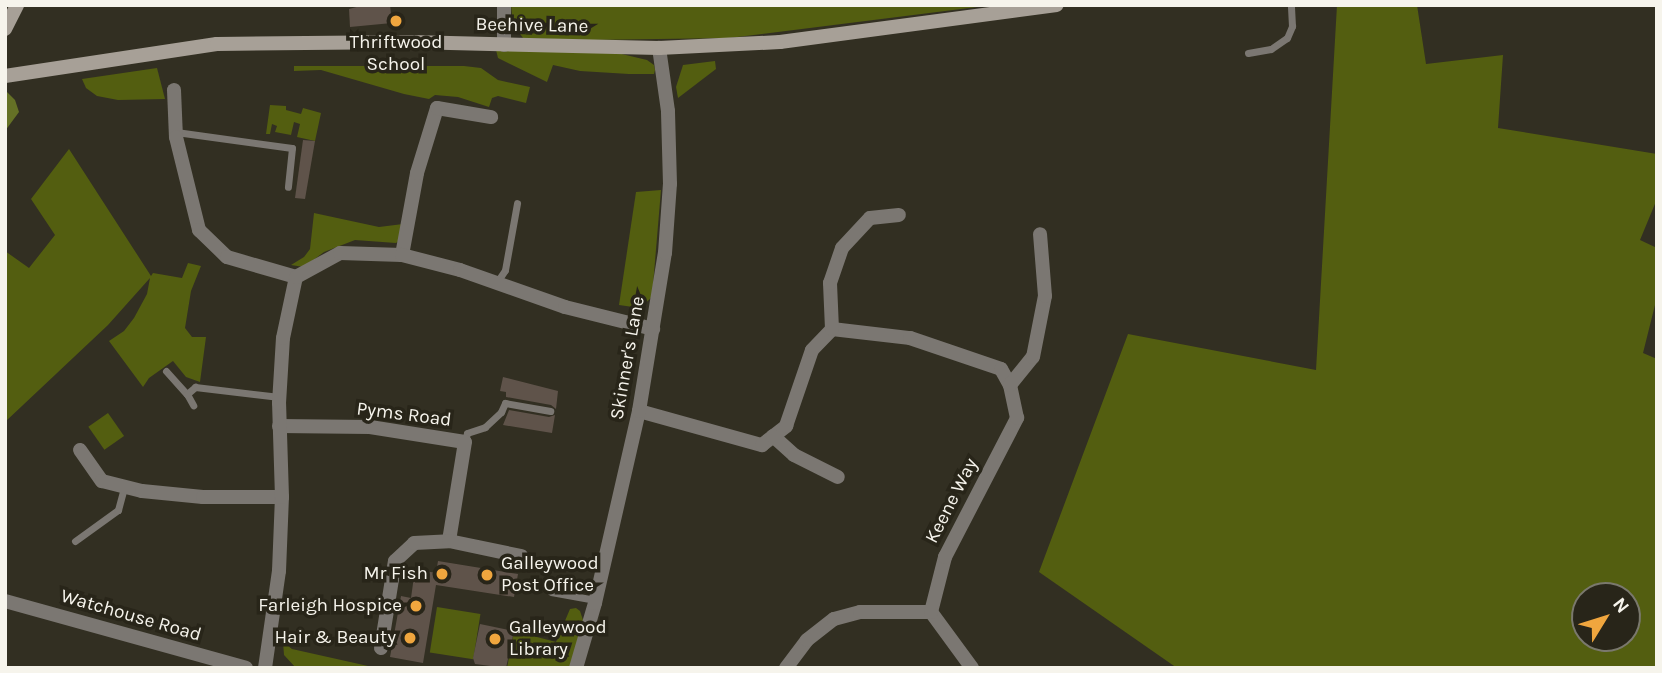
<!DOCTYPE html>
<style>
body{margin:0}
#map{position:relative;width:1662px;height:673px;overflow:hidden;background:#322f22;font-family:Karla,sans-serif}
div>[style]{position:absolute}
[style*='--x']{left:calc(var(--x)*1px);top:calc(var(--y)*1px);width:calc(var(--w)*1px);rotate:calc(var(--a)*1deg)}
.green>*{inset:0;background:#535e10;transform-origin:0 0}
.forest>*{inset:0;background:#657126}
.building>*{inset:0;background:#5f534a}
.service>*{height:7px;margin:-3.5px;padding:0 3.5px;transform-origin:3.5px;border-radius:3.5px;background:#7b7772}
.minor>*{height:14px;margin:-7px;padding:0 7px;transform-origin:7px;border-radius:7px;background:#7b7772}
.tertiary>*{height:14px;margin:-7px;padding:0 7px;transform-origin:7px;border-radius:7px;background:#7b7772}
.secondary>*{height:14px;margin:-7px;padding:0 7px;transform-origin:7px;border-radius:7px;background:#a7a097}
.dots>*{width:19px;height:19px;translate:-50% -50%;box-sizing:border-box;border:4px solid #282519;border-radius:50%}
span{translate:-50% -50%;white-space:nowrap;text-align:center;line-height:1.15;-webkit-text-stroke:7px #282519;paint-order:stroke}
.street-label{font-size:19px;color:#f6f4ec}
.poi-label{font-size:19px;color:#f6f4ec}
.left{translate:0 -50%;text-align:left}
.right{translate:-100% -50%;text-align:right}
.frame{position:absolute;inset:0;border:7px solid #f6f4ec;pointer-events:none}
.north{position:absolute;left:1571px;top:582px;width:70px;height:70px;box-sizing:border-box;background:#282519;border:2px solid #7a786d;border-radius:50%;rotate:52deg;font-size:19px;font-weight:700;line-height:28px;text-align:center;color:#f6f4ec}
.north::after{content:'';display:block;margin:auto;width:24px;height:32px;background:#f0a63e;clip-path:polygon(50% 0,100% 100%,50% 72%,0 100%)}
</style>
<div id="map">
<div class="green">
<i style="clip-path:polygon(511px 5px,993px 5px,729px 38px,588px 40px,523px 38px,513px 24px)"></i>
<i style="clip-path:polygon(evenodd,1337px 5px,1417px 5px,1426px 64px,1503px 55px,1498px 128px,1657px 154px,1657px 199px,1640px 240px,1657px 248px,1657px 297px,1643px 353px,1657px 359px,1657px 668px,1177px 668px,1039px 572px,1128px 334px,1316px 370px,1337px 5px,1585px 596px,1627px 596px,1627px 638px,1585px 638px,1585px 596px)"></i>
<i style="clip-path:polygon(496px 50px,609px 51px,647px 60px,654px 65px,655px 70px,654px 74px,629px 74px,580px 71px,553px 65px,547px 82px,498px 58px)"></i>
<i style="clip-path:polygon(715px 61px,716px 69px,678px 98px,676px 87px,683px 65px)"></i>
<i style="clip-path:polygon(294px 66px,464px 66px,481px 68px,498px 80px,530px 87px,526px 103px,498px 96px,492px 98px,489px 107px,458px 97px,435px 95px,429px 99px,404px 94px,321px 70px,294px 71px)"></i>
<i style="clip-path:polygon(157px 68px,165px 99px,118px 100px,97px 96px,86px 88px,82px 79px)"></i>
<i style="clip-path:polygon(270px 105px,286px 106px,286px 110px,301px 114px,303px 108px,321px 113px,315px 141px,297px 137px,300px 124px,294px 122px,291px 135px,275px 132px,277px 126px,272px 124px,270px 134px,266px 134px)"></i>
<i style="clip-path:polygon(69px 149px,151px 276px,153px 273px,182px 278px,188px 263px,201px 266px,191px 291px,185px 328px,192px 337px,206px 337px,200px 382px,186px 377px,173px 361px,149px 378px,143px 387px,109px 341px,124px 331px,134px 318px,147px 294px,150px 278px,108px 325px,5px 422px,5px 251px,29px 268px,55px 235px,31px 199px)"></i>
<i style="clip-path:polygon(661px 190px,652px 297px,640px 308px,619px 305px,636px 192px)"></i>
<i style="clip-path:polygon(314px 213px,379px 227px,403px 224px,405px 236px,396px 243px,355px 240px,324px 252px,304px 267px,291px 265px,304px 257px,310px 249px)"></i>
<i style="left:108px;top:413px;width:28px;height:24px;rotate:55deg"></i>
<i style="left:437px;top:607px;width:44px;height:46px;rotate:9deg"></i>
<i style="clip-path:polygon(576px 608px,580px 611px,583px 620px,570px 668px,507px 668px,514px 631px,556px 642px,570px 609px)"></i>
<i style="clip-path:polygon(283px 642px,292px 649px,377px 668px,296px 668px,284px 655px)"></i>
</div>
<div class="forest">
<i style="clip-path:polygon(5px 90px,15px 100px,19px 112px,5px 131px)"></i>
</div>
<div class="building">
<i style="clip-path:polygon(364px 5px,390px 5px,392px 23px,350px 27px,349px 9px)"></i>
<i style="clip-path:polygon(303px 140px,315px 141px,305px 199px,295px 198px)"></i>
<i style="clip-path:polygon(503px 377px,558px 391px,556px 409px,551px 405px,506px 397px,506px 392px,500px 391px)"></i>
<i style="clip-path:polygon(509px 410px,549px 417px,555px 415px,552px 433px,503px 425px)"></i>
<i style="clip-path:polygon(438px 561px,518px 574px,514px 597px,436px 585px,423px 663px,390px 657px,401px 596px,411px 598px,415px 569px,436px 573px)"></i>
<i style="clip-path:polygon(480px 624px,514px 631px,506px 668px,475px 664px,473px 658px)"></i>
</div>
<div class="service">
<i style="--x:1248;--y:53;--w:23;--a:-10"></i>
<i style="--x:1271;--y:49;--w:19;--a:-35"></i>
<i style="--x:1287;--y:38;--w:13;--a:-67"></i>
<i style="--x:1292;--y:26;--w:21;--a:-93"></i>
<i style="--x:176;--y:132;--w:117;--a:7.9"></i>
<i style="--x:292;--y:148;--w:39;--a:96"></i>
<i style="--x:497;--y:282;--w:14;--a:-56"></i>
<i style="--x:505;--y:270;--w:68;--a:-79.8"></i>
<i style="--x:166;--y:371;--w:31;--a:48"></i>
<i style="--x:187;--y:394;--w:11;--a:-41"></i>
<i style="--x:195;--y:387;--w:85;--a:6.8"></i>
<i style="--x:187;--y:394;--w:13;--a:61"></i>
<i style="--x:465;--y:441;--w:8;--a:-76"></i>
<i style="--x:467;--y:433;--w:19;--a:-18"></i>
<i style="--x:485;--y:427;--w:22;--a:-43"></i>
<i style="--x:501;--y:412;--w:10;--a:-66"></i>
<i style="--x:505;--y:403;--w:46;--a:10.1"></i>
<i style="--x:75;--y:541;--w:53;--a:-35.8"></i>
<i style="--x:118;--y:510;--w:24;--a:-75"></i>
<i style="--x:551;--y:592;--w:45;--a:10.3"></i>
</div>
<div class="minor">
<i style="--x:504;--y:5;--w:40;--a:90"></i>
<i style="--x:174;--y:90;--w:47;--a:87.6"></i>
<i style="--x:176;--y:137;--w:96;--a:76.1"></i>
<i style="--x:199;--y:230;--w:39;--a:44"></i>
<i style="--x:227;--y:257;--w:72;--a:16.2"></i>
<i style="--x:402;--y:255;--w:83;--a:-79.6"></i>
<i style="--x:417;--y:173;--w:68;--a:-72.9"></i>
<i style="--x:437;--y:108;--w:55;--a:9.5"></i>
<i style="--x:832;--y:329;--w:79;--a:6.6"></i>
<i style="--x:910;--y:338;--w:96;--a:18.8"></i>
<i style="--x:1001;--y:369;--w:18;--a:61"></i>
<i style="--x:639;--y:411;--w:128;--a:15.5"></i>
<i style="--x:762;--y:445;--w:31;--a:-38"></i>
<i style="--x:786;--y:426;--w:80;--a:-71.1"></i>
<i style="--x:812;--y:350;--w:29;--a:-46"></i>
<i style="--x:832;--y:329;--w:46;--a:-92.5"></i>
<i style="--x:830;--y:283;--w:37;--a:-71"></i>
<i style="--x:842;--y:248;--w:41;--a:-47"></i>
<i style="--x:870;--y:218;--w:29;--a:-6"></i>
<i style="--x:279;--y:426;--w:91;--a:0.6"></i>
<i style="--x:370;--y:427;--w:96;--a:9"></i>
<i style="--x:465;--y:442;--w:100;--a:99.2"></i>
<i style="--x:773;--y:436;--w:28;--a:42"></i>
<i style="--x:794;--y:455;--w:49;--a:26.6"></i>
<i style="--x:80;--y:450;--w:38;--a:55"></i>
<i style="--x:102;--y:481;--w:41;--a:14"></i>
<i style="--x:142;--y:491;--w:61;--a:5.6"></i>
<i style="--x:203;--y:497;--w:79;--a:0"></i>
<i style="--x:381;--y:648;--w:88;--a:-80.9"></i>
<i style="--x:395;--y:561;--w:26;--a:-43"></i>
<i style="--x:414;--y:543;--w:35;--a:-3"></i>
<i style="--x:449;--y:541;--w:74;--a:11.8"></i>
<i style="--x:265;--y:668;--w:98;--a:-81.8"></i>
<i style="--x:279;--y:571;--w:74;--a:-87.7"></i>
<i style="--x:282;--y:497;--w:94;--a:-91.8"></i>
<i style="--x:279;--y:403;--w:65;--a:-86.5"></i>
<i style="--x:283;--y:338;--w:62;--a:-78"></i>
<i style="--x:296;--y:277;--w:50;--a:-28.6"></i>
<i style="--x:340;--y:253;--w:62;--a:1.8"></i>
<i style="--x:402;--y:255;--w:60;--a:14.5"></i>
<i style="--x:460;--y:270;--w:111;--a:19.4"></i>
<i style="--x:565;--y:307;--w:91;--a:14"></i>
<i style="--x:576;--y:668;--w:68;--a:-73.7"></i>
<i style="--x:595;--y:603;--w:197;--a:-77.1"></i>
<i style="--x:639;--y:411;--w:160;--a:-80.7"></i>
<i style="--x:665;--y:253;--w:69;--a:-85.9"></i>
<i style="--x:670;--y:184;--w:73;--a:-91.6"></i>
<i style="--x:668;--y:111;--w:64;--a:-98.1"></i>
<i style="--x:786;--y:668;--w:35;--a:-53"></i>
<i style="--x:807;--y:640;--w:34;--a:-38"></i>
<i style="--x:834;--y:619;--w:27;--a:-15"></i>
<i style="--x:860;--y:612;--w:71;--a:0"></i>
<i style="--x:972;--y:668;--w:69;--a:-126.2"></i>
<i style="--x:931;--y:612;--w:57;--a:-75.7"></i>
<i style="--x:945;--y:557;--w:157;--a:-62.6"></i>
<i style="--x:1017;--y:418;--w:34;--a:-102"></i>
<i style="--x:1010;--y:385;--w:36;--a:-51"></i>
<i style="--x:1033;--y:357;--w:62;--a:-78.9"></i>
<i style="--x:1045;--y:296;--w:62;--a:-94.6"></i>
</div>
<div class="tertiary">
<i style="--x:5;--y:601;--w:250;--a:15.5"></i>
</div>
<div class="secondary">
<i style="--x:5;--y:29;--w:27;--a:-63"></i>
<i style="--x:5;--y:76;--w:214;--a:-8.6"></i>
<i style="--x:217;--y:44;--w:193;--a:-0.6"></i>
<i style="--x:410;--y:42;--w:249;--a:1.4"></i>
<i style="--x:659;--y:48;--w:121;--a:-2.8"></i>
<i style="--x:780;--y:42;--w:279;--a:-7.6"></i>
</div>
<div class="dots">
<i style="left:396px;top:21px;background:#f0a63e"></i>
<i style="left:442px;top:574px;background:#f0a63e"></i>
<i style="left:487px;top:575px;background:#f0a63e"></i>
<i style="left:416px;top:606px;background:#f0a63e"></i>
<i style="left:410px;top:638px;background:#f0a63e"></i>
<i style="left:495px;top:639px;background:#f0a63e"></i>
</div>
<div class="street-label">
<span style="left:532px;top:26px;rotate:1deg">Beehive Lane</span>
<span style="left:628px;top:358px;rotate:-80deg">Skinner's Lane</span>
<span style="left:404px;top:415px;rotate:7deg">Pyms Road</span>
<span style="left:952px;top:501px;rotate:-63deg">Keene Way</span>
<span style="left:131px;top:616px;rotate:16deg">Watchouse Road</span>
</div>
<div class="poi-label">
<span style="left:396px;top:54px">Thriftwood<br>School</span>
<span class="left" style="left:501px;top:575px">Galleywood<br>Post Office</span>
<span class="right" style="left:428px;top:574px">Mr Fish</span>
<span class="right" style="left:402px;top:606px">Farleigh Hospice</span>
<span class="left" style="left:509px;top:639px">Galleywood<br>Library</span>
<span class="right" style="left:396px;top:638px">Hair &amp; Beauty</span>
</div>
<div class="frame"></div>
<div class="north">N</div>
</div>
